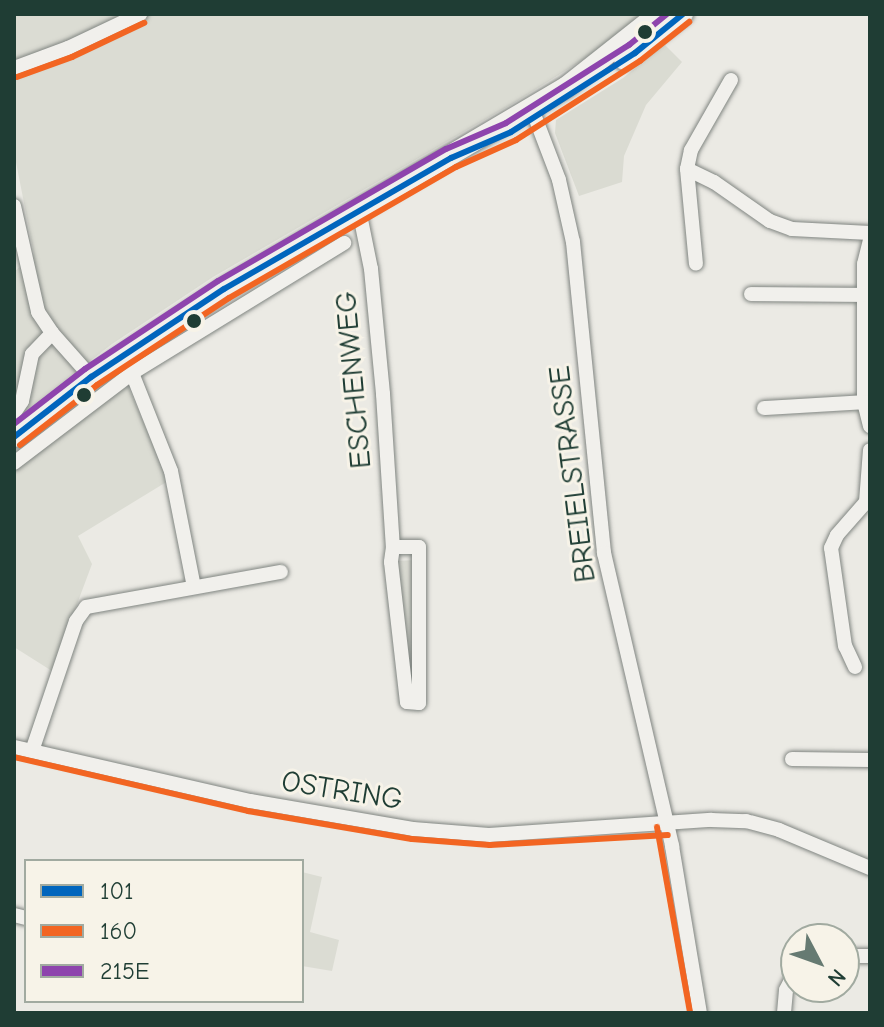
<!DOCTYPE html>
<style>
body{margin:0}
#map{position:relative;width:884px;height:1027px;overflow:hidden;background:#ebeae4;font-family:"Comic Neue",sans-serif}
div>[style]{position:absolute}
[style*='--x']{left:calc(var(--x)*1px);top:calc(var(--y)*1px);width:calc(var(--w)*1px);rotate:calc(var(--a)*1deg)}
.built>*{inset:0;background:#dbdcd3}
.green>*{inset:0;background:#dadbd2}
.roads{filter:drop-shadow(0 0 2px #808581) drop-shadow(0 0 2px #808581)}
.minor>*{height:14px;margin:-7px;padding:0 7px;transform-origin:7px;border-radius:7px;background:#f1f0ec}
.secondary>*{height:20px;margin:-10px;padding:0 10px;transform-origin:10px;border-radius:10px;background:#f1f0ec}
.bus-1>*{height:6px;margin:-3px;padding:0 3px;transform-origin:3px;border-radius:3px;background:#0065bd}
.bus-2>*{height:6px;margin:-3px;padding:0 3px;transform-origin:3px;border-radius:3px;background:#f26522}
.bus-3>*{height:6px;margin:-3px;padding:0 3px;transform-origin:3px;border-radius:3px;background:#8e44ad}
.dots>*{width:22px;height:22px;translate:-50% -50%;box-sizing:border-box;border:4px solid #f7f3e8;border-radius:50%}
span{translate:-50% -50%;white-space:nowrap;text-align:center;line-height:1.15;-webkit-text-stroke:6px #f7f3e8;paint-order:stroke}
.street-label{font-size:30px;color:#1f3d34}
.frame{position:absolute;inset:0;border:16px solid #1f3d34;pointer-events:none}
.legend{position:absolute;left:24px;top:859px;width:280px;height:144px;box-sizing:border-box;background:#f7f3e8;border:2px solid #a1aaa0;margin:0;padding:10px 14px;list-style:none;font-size:24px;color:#1f3d34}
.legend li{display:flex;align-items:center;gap:16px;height:40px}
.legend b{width:40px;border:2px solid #a1aaa0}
.north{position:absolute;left:780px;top:923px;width:80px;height:80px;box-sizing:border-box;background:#f7f3e8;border:2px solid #a1aaa0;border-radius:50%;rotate:131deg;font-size:22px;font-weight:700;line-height:32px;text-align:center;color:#1f3d34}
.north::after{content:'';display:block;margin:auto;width:28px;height:36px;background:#667a72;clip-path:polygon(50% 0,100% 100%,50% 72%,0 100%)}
</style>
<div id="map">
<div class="built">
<i style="clip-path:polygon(14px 14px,642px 14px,595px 52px,517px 101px,213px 277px,112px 344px,14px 420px,14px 272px,34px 254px,14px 152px)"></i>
<i style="clip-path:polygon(128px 386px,168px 481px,78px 536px,92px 564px,52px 671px,14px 647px,14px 471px,55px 435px)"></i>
<i style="clip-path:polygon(302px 872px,322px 877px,310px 932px,339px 940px,332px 971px,302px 966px)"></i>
</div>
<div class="green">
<i style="clip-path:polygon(665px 45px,682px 62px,646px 105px,624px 156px,622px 182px,579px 196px,555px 133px,556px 120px,623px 78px)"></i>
<i style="clip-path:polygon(349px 226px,354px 228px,196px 320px,213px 305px)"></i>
<i style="clip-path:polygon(417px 560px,417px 662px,410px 663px,396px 561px)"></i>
</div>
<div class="roads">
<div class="minor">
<i style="--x:14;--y:68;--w:58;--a:-20.3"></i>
<i style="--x:68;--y:48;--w:80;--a:-25.3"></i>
<i style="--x:731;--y:80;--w:81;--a:119.7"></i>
<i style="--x:691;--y:150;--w:19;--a:102"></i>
<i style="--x:687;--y:169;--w:30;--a:26"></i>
<i style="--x:714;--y:182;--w:68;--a:34.9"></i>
<i style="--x:770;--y:221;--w:23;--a:20"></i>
<i style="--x:792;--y:229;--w:78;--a:2.9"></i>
<i style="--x:535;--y:117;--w:67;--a:69.1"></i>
<i style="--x:559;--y:180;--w:64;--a:77.3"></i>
<i style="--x:573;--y:242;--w:313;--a:84.3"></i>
<i style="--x:604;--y:553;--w:301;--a:76.9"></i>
<i style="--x:672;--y:846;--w:169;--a:80.5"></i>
<i style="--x:687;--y:169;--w:95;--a:84.6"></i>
<i style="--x:14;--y:206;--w:109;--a:77.2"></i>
<i style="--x:38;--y:312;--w:25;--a:56"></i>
<i style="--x:52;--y:333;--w:59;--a:48.4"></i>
<i style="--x:359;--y:210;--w:60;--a:78.5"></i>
<i style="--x:371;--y:269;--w:126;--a:84.5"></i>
<i style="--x:383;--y:394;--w:153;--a:86.3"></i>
<i style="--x:393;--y:547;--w:15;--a:98"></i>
<i style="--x:391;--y:562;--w:141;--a:83.5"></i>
<i style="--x:407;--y:702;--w:12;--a:5"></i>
<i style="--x:419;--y:703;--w:156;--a:-90"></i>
<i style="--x:419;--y:547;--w:26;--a:180"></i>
<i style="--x:870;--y:240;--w:25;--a:104"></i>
<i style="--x:864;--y:264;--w:138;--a:90"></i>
<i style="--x:864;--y:402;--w:25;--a:76"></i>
<i style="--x:751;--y:294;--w:113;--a:0.5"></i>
<i style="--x:132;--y:373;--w:105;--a:68.3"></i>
<i style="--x:171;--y:471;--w:118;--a:78.8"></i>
<i style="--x:764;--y:408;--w:100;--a:-3.4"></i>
<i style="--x:14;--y:413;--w:14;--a:-56"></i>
<i style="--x:22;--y:401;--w:48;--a:-78"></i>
<i style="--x:32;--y:354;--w:29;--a:-46"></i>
<i style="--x:14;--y:463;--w:148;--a:-37.3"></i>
<i style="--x:132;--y:373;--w:249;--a:-31.5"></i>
<i style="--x:855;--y:667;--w:23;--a:-115"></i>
<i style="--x:845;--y:646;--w:99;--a:-98.1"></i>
<i style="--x:831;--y:548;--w:14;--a:-65"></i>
<i style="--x:837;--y:535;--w:44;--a:-48.7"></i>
<i style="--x:866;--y:502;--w:52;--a:-85.6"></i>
<i style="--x:14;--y:747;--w:242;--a:12.9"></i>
<i style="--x:250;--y:801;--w:165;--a:9.7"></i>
<i style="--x:413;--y:829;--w:76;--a:4.5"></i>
<i style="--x:489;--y:835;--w:223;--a:-3.9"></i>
<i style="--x:711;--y:820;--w:35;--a:2"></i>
<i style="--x:746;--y:821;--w:34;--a:15"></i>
<i style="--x:779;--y:830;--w:99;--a:22.7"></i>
<i style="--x:32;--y:751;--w:137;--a:-71.3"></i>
<i style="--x:76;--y:621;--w:17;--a:-54"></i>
<i style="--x:86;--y:607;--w:198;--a:-10.2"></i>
<i style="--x:792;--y:759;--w:78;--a:0.7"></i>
<i style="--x:14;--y:915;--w:12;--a:14"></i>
<i style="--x:844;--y:956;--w:26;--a:0"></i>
<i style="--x:784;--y:1013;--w:23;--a:-85"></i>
<i style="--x:786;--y:990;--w:22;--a:-63"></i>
</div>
<div class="secondary">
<i style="--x:624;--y:60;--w:75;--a:-37.9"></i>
<i style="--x:14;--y:437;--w:98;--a:-37.9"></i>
<i style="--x:91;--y:377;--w:159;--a:-33.5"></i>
<i style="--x:224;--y:289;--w:397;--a:-30.6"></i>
<i style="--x:566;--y:87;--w:117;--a:-38.4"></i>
</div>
</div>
<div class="bus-1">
<i style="--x:14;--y:437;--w:98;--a:-37.9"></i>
<i style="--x:91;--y:377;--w:159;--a:-33.5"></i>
<i style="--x:224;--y:289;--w:262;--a:-30"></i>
<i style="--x:451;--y:158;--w:65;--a:-23.4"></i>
<i style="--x:511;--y:132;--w:147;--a:-32.5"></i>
<i style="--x:635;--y:53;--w:62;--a:-39.1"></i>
</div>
<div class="bus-2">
<i style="--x:17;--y:77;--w:59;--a:-20"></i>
<i style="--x:72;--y:57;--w:80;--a:-25.3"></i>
<i style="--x:20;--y:445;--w:98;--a:-37.9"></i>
<i style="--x:97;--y:385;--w:158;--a:-33.4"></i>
<i style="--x:229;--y:298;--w:262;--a:-30"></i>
<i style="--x:456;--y:167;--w:66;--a:-24.2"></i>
<i style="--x:516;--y:140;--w:147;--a:-32.5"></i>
<i style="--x:640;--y:61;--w:63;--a:-38.5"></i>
<i style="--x:14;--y:757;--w:240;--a:13"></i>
<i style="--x:248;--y:811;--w:166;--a:9.7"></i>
<i style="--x:412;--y:839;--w:78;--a:4.4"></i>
<i style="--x:490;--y:845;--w:178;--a:-3.2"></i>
<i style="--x:657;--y:827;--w:189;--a:79.9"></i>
</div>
<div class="bus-3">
<i style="--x:14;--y:424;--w:90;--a:-37.8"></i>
<i style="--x:85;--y:369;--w:159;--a:-33.5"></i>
<i style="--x:218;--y:281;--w:263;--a:-30.1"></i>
<i style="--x:446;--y:149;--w:65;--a:-23.4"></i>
<i style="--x:506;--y:123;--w:146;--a:-32.4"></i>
<i style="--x:629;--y:45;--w:49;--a:-39.2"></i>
</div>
<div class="dots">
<i style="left:645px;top:32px;background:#1f3d34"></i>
<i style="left:194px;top:321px;background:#1f3d34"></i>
<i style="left:84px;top:395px;background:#1f3d34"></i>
</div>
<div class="street-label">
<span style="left:354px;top:380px;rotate:-95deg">ESCHENWEG</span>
<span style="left:573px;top:474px;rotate:-97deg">BREIELSTRASSE</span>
<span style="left:342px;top:791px;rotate:9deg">OSTRING</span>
</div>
<div class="frame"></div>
<ul class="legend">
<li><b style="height:10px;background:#0065bd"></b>101</li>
<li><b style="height:10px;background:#f26522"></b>160</li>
<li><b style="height:10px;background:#8e44ad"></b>215E</li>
</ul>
<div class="north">N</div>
</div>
